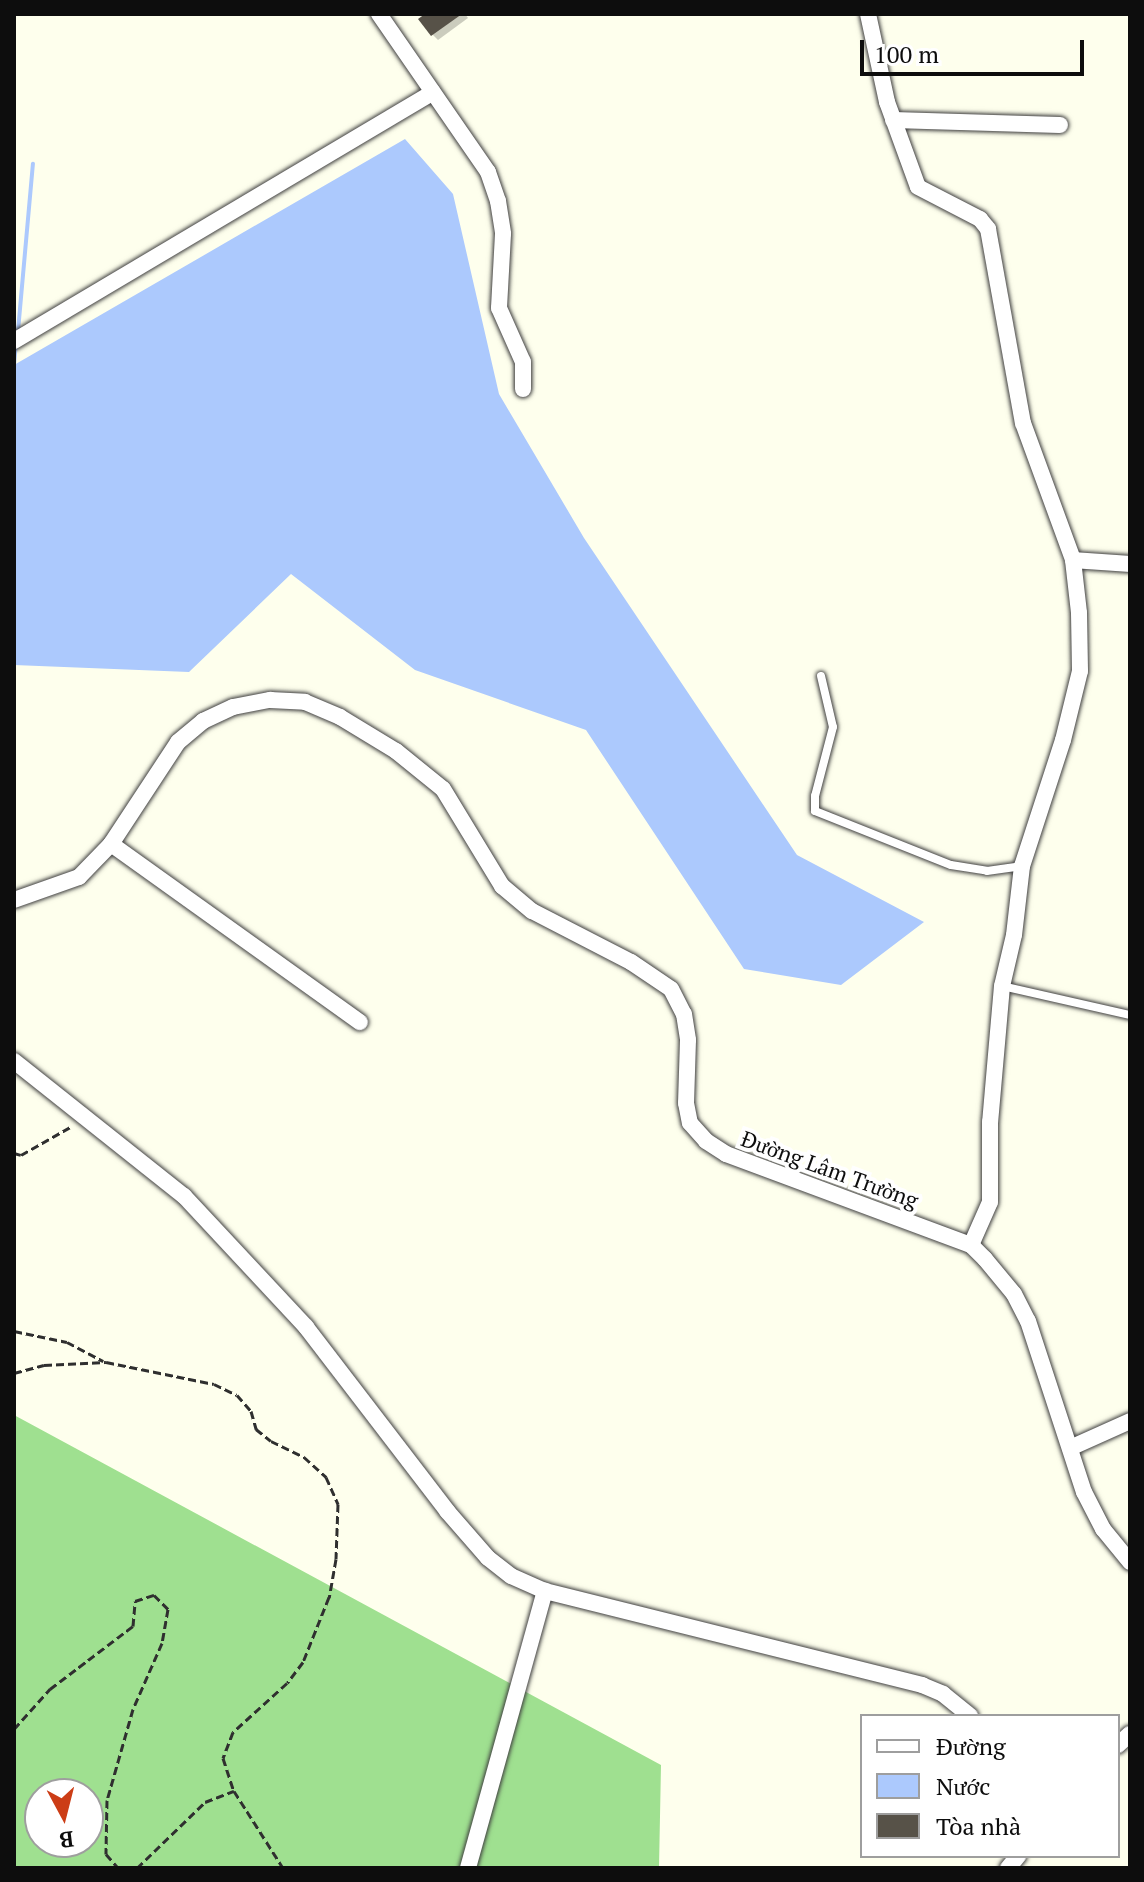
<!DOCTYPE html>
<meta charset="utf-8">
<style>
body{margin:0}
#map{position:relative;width:1144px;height:1882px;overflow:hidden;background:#feffed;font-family:"PT Serif",serif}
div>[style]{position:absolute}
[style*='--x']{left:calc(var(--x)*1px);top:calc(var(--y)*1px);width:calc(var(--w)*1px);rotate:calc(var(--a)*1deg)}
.forest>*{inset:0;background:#9fe090}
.water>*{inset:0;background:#acc9fd}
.shadow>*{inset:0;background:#0003}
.stream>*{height:4px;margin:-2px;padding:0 2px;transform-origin:2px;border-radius:2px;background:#acc9fd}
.building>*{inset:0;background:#575248}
.path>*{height:3px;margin-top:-1.5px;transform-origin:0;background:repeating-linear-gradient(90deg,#2f2f2f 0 8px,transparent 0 12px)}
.roads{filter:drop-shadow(0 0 2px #404040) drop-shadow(0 0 2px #404040)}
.lane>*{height:8px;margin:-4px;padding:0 4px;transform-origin:4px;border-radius:4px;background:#fff}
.street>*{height:16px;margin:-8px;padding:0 8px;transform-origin:8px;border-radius:8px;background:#fff}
span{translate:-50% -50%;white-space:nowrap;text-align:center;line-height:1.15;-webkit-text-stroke:8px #fff;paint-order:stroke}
.street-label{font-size:22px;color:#0d0d0d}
.frame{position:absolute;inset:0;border:16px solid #0d0d0d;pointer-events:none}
.legend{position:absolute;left:860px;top:1714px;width:260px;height:144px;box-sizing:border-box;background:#fff;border:2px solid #9e9e9e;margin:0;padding:10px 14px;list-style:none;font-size:24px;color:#0d0d0d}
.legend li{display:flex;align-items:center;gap:16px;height:40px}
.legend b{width:40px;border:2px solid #9e9e9e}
.north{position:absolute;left:24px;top:1778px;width:80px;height:80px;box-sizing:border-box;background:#fff;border:2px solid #9e9e9e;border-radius:50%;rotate:173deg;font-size:22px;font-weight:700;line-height:32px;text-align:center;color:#0d0d0d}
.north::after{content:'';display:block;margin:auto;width:28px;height:36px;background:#cc3d16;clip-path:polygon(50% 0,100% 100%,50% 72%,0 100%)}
.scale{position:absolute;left:860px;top:40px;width:224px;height:36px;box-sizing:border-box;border:4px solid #0d0d0d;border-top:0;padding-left:10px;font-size:24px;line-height:28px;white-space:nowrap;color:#0d0d0d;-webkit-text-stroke:6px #fff;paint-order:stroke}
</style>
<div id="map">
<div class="forest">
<i style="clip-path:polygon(evenodd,14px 1415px,661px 1765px,659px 1868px,14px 1868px,14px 1415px,40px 1794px,88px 1794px,88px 1842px,40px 1842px,40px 1794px)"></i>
</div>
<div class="water">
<i style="clip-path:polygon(405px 139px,453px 194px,499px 394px,584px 538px,797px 855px,924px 922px,841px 985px,744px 969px,586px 730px,415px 670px,291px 574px,189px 672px,14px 665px,14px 365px)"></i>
</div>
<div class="shadow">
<i style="clip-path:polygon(428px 14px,465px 14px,468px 18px,438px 40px,433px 35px)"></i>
</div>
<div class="stream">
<i style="--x:18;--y:331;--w:168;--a:-84.9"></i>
<i style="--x:14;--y:365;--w:21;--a:-85"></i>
</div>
<div class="building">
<i style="clip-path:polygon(425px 14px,462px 14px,431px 36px,418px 19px)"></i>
</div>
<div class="path">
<i style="--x:14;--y:1153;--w:7;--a:16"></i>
<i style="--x:21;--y:1155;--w:59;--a:-29.6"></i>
<i style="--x:14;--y:1331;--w:54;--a:11.7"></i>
<i style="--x:67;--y:1342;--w:41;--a:27.8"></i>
<i style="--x:14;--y:1373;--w:31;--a:-15"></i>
<i style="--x:44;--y:1365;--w:62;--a:-2.8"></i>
<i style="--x:106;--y:1362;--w:110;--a:11.5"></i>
<i style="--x:214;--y:1384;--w:25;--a:26"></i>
<i style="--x:237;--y:1395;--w:21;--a:49"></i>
<i style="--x:251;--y:1411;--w:19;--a:74"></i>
<i style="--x:256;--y:1429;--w:19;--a:39"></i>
<i style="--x:271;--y:1441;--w:37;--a:26"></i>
<i style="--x:304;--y:1457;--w:30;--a:42"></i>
<i style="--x:326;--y:1477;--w:30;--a:66"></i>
<i style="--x:338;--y:1504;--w:55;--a:92.1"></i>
<i style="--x:336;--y:1559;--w:39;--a:100"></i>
<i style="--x:329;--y:1597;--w:70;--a:111.8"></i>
<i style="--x:303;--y:1662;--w:26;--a:127"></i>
<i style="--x:287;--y:1683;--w:73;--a:137.8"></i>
<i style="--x:233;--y:1732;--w:28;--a:111"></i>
<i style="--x:223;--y:1758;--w:35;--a:72"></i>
<i style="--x:234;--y:1791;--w:91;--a:57.5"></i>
<i style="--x:14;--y:1729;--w:54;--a:-48"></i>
<i style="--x:50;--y:1689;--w:104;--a:-37.2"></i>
<i style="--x:133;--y:1626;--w:25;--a:-85"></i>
<i style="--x:135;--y:1601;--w:20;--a:-18"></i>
<i style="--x:154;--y:1595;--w:20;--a:45"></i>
<i style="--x:168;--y:1609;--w:35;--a:100"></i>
<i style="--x:162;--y:1643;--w:72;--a:113.7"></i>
<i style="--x:133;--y:1709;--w:95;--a:105.9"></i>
<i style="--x:107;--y:1800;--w:54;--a:91.1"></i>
<i style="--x:106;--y:1854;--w:18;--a:49"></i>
<i style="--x:137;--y:1868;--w:95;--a:-44.1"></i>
<i style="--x:205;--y:1802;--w:31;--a:-21"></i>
</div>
<div class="roads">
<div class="lane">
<i style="--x:821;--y:676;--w:52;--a:76.8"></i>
<i style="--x:833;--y:727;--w:71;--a:104.6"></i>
<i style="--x:815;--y:796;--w:15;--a:90"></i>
<i style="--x:815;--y:811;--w:146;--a:21.7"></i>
<i style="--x:951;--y:865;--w:36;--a:9"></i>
<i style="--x:987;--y:871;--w:34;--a:-8"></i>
<i style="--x:1002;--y:986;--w:131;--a:12.8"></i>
</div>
<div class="street">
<i style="--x:379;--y:14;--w:192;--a:55.4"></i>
<i style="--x:488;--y:172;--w:31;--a:71"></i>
<i style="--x:498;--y:201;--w:33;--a:81"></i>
<i style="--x:503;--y:234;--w:74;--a:93.1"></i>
<i style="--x:499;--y:308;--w:59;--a:66"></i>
<i style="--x:523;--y:362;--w:27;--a:90"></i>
<i style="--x:868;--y:14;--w:90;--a:77.8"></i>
<i style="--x:887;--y:102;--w:90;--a:70"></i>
<i style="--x:918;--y:187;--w:70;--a:27.3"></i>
<i style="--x:980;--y:219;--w:13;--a:51"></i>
<i style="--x:988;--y:229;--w:197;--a:79.8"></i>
<i style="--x:1023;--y:423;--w:146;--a:69.9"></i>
<i style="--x:1073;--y:560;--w:53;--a:83.5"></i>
<i style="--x:1079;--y:613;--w:58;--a:89"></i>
<i style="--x:1080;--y:671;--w:71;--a:103.8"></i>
<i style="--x:1063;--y:740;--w:133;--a:108"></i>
<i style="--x:1022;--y:866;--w:69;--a:96.6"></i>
<i style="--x:1014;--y:935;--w:52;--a:103.2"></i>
<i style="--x:1002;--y:986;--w:137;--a:95"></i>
<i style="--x:990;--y:1122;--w:80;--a:90"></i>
<i style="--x:990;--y:1202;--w:47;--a:113.8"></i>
<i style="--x:893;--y:120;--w:167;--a:1.7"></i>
<i style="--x:14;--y:341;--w:487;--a:-30.7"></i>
<i style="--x:1073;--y:560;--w:57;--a:4"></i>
<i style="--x:111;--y:844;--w:306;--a:35.6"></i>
<i style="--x:14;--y:900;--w:69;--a:-19.5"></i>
<i style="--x:79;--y:877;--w:46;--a:-45.9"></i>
<i style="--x:111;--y:844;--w:122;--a:-56.7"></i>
<i style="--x:178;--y:742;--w:33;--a:-40"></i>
<i style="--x:203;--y:721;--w:33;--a:-25"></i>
<i style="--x:233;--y:707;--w:38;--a:-11"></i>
<i style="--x:270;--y:700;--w:35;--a:3"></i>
<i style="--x:305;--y:702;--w:38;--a:23"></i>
<i style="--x:340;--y:717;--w:66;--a:31.3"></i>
<i style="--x:396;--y:751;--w:60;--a:39"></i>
<i style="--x:443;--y:789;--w:114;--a:58.7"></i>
<i style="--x:502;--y:886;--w:39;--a:40"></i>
<i style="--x:532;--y:911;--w:111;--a:27.3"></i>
<i style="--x:631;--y:962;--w:48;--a:34"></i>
<i style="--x:671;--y:989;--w:28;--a:63"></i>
<i style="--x:684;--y:1014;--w:26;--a:81"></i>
<i style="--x:688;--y:1040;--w:63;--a:91.8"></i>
<i style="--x:686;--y:1103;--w:20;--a:79"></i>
<i style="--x:690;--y:1123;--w:24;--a:48"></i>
<i style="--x:706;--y:1141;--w:24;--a:33"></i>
<i style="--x:726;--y:1154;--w:261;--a:20.4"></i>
<i style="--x:971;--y:1245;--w:20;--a:45"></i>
<i style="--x:985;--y:1259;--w:45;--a:50.4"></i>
<i style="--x:1014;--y:1294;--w:30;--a:63"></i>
<i style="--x:1028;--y:1321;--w:180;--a:71.9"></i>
<i style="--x:1084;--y:1492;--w:42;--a:62.8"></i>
<i style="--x:1103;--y:1529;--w:43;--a:50.7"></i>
<i style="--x:14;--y:1061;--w:217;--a:38.5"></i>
<i style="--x:184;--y:1196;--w:179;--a:47"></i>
<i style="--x:306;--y:1327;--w:232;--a:52.5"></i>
<i style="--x:447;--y:1511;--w:62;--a:48.9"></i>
<i style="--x:488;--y:1558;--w:29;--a:38"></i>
<i style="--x:511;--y:1576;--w:37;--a:24"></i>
<i style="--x:545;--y:1591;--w:389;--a:14"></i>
<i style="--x:922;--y:1685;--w:23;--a:23"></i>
<i style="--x:943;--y:1694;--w:35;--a:39"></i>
<i style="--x:1070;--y:1448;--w:66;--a:-24.2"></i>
<i style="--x:1118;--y:1745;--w:16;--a:-43"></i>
<i style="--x:468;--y:1868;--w:288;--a:-74.5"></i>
<i style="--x:1008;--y:1868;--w:16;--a:-50"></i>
</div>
</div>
<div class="street-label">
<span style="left:830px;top:1169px;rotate:20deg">Đường Lâm Trường</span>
</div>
<div class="frame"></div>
<ul class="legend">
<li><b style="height:10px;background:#fff"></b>Đường</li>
<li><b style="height:22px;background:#acc9fd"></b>Nước</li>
<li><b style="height:22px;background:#575248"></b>Tòa nhà</li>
</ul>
<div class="north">B</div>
<div class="scale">100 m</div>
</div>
